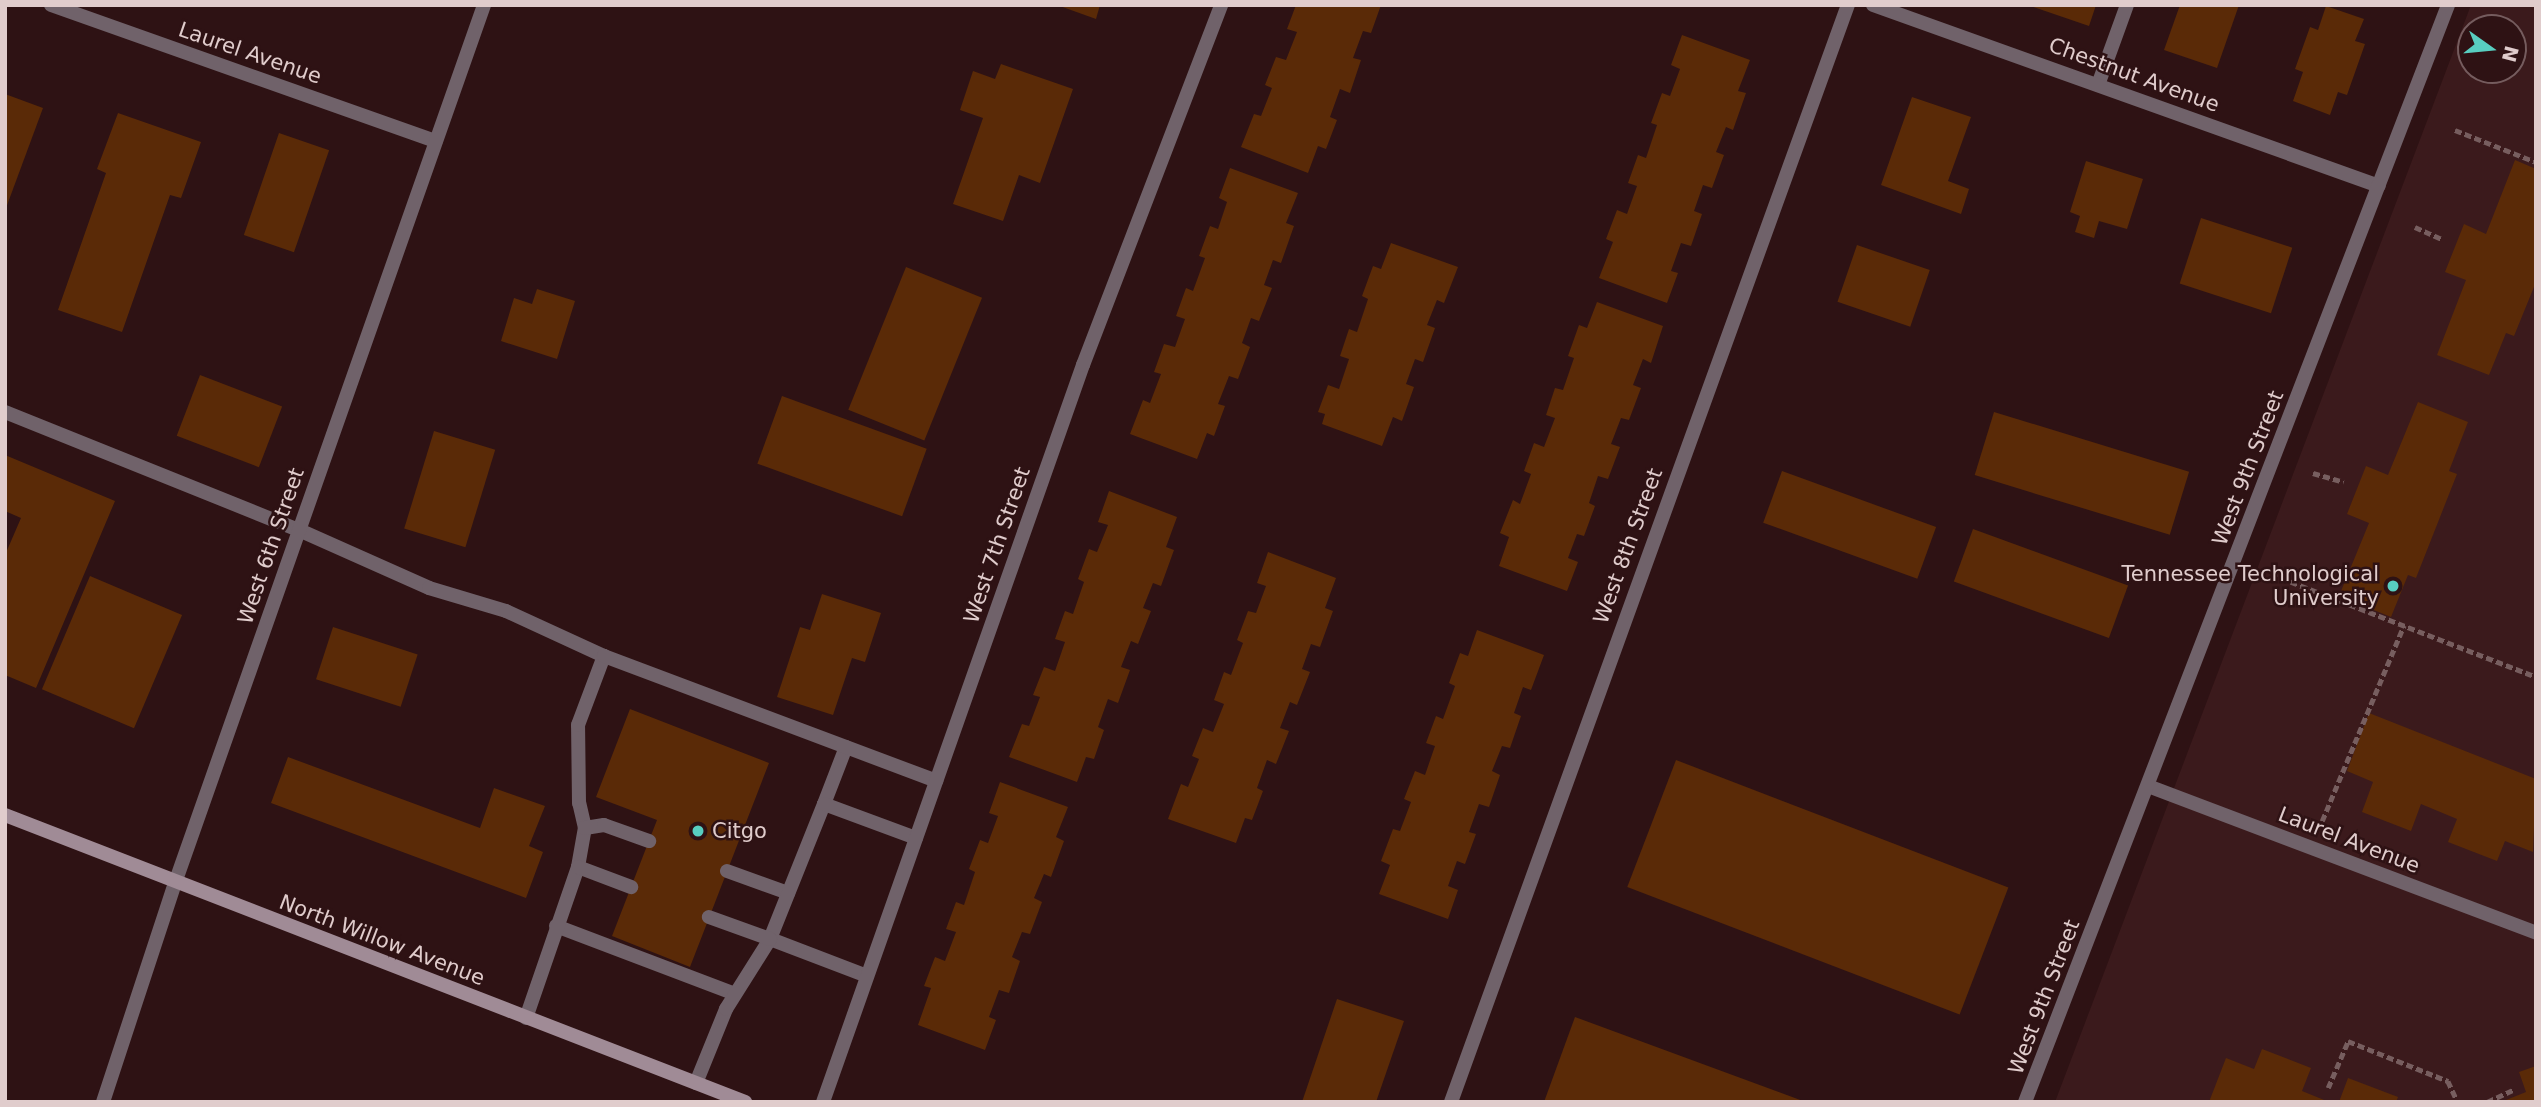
<!DOCTYPE html>
<style>
body{margin:0}
#map{position:relative;width:2541px;height:1107px;overflow:hidden;background:#2e1214;font-family:"DejaVu Sans",sans-serif}
div>[style]{position:absolute}
[style*='--x']{left:calc(var(--x)*1px);top:calc(var(--y)*1px);width:calc(var(--w)*1px);rotate:calc(var(--a)*1deg)}
.built>*{inset:0;background:#3b1a1c}
.building>*{inset:0;background:#5a2a07;transform-origin:0 0}
.path>*{height:4.5px;margin-top:-2.25px;transform-origin:0;background:repeating-linear-gradient(90deg,#775e5f 0 7px,transparent 0 10.5px)}
.service>*{height:14px;margin:-7px;padding:0 7px;transform-origin:7px;border-radius:7px;background:#70626a}
.minor>*{height:14px;margin:-7px;padding:0 7px;transform-origin:7px;border-radius:7px;background:#70626a}
.tertiary>*{height:14px;margin:-7px;padding:0 7px;transform-origin:7px;border-radius:7px;background:#70626a}
.secondary>*{height:14px;margin:-7px;padding:0 7px;transform-origin:7px;border-radius:7px;background:#a08b96}
.dots>*{width:19px;height:19px;translate:-50% -50%;box-sizing:border-box;border:4px solid #2e1214;border-radius:50%}
span{translate:-50% -50%;white-space:nowrap;text-align:center;line-height:1.15;-webkit-text-stroke:5px #2e1214;paint-order:stroke}
.street-label{font-size:21px;color:#e0cccc}
.poi-label{font-size:21px;color:#e0cccc}
.right{translate:-100% -50%;text-align:right}
.left{translate:0 -50%;text-align:left}
.frame{position:absolute;inset:0;border:7px solid #e0cccc;pointer-events:none}
.north{position:absolute;left:2457px;top:14px;width:70px;height:70px;box-sizing:border-box;background:#2e1214;border:2px solid #755c5e;border-radius:50%;rotate:105deg;font-size:19px;font-weight:700;line-height:28px;text-align:center;color:#e0cccc}
.north::after{content:'';display:block;margin:auto;width:24px;height:32px;background:#58cec0;clip-path:polygon(50% 0,100% 100%,50% 72%,0 100%)}
</style>
<div id="map">
<div class="built">
<i style="clip-path:polygon(evenodd,2471px 5px,2536px 5px,2536px 1102px,2055px 1102px,2471px 5px,2471px 28px,2513px 28px,2513px 70px,2471px 70px,2471px 28px)"></i>
</div>
<div class="building">
<i style="clip-path:polygon(1057px 5px,1100px 5px,1096px 19px)"></i>
<i style="clip-path:polygon(1296px 5px,1381px 5px,1371px 33px,1363px 31px,1353px 58px,1361px 60px,1350px 93px,1340px 89px,1330px 117px,1337px 120px,1326px 149px,1318px 146px,1308px 173px,1241px 147px,1254px 114px,1261px 116px,1272px 88px,1265px 85px,1276px 57px,1286px 60px,1297px 32px,1287px 29px)"></i>
<i style="clip-path:polygon(2028px 5px,2096px 5px,2089px 26px)"></i>
<i style="clip-path:polygon(2180px 5px,2239px 5px,2217px 68px,2164px 50px)"></i>
<i style="clip-path:polygon(2326px 6px,2364px 19px,2355px 41px,2365px 44px,2347px 95px,2338px 92px,2330px 115px,2293px 101px,2303px 72px,2295px 69px,2310px 27px,2318px 30px)"></i>
<i style="clip-path:polygon(1682px 35px,1750px 60px,1738px 91px,1746px 93px,1733px 130px,1726px 127px,1716px 152px,1724px 155px,1712px 188px,1703px 185px,1694px 211px,1702px 214px,1691px 246px,1681px 243px,1671px 271px,1678px 273px,1667px 303px,1599px 278px,1613px 242px,1606px 239px,1617px 210px,1627px 214px,1637px 186px,1628px 183px,1638px 155px,1646px 158px,1657px 125px,1651px 123px,1662px 93px,1670px 96px,1680px 69px,1671px 65px)"></i>
<i style="clip-path:polygon(1001px 64px,1073px 89px,1040px 183px,1019px 175px,1003px 221px,953px 204px,983px 118px,960px 110px,973px 71px,995px 79px)"></i>
<i style="clip-path:polygon(5px 94px,43px 108px,6px 208px,5px 207px)"></i>
<i style="clip-path:polygon(1912px 97px,1971px 117px,1948px 181px,1969px 189px,1961px 214px,1881px 185px)"></i>
<i style="clip-path:polygon(118px 113px,201px 142px,181px 198px,170px 195px,122px 332px,58px 310px,106px 173px,97px 169px)"></i>
<i style="left:279px;top:133px;width:53px;height:108px;rotate:19deg"></i>
<i style="clip-path:polygon(2515px 160px,2536px 169px,2536px 282px,2514px 336px,2506px 333px,2489px 375px,2437px 355px,2466px 280px,2445px 272px,2464px 224px,2486px 234px)"></i>
<i style="clip-path:polygon(2086px 161px,2143px 179px,2127px 229px,2099px 221px,2094px 238px,2075px 232px,2080px 216px,2070px 212px)"></i>
<i style="clip-path:polygon(1230px 168px,1298px 193px,1286px 223px,1294px 226px,1281px 263px,1273px 260px,1264px 285px,1272px 288px,1259px 321px,1251px 318px,1242px 343px,1250px 347px,1238px 379px,1229px 376px,1218px 404px,1225px 406px,1214px 436px,1207px 433px,1197px 459px,1130px 434px,1143px 400px,1150px 403px,1161px 374px,1154px 372px,1164px 344px,1175px 347px,1185px 319px,1176px 316px,1186px 288px,1193px 291px,1205px 258px,1199px 256px,1210px 226px,1218px 229px,1227px 202px,1219px 198px)"></i>
<i style="left:2201px;top:218px;width:96px;height:69px;rotate:18deg"></i>
<i style="clip-path:polygon(1391px 243px,1458px 267px,1444px 303px,1437px 300px,1427px 325px,1435px 328px,1423px 362px,1415px 359px,1406px 384px,1414px 387px,1402px 421px,1393px 417px,1382px 446px,1322px 424px,1325px 414px,1318px 412px,1328px 385px,1339px 389px,1349px 359px,1340px 356px,1349px 329px,1357px 332px,1368px 299px,1362px 296px,1373px 266px,1381px 269px)"></i>
<i style="left:1857px;top:245px;width:77px;height:60px;rotate:19deg"></i>
<i style="left:906px;top:267px;width:82px;height:154px;rotate:22deg"></i>
<i style="clip-path:polygon(537px 289px,575px 301px,557px 359px,501px 341px,514px 298px,532px 304px)"></i>
<i style="clip-path:polygon(1597px 302px,1663px 326px,1651px 363px,1643px 359px,1633px 385px,1641px 388px,1629px 420px,1621px 418px,1611px 444px,1620px 447px,1608px 479px,1598px 476px,1589px 503px,1595px 506px,1584px 536px,1577px 534px,1568px 558px,1578px 562px,1567px 591px,1499px 566px,1509px 537px,1500px 533px,1513px 500px,1520px 504px,1531px 474px,1524px 471px,1534px 443px,1544px 447px,1555px 418px,1546px 415px,1555px 388px,1563px 390px,1574px 358px,1568px 356px,1579px 325px,1587px 328px)"></i>
<i style="left:200px;top:375px;width:88px;height:65px;rotate:21deg"></i>
<i style="left:782px;top:396px;width:154px;height:72px;rotate:20deg"></i>
<i style="clip-path:polygon(2418px 402px,2468px 422px,2449px 471px,2457px 474px,2416px 578px,2408px 575px,2391px 617px,2339px 596px,2369px 523px,2347px 514px,2366px 466px,2388px 475px)"></i>
<i style="left:1994px;top:412px;width:204px;height:66px;rotate:17deg"></i>
<i style="left:434px;top:431px;width:64px;height:102px;rotate:17deg"></i>
<i style="clip-path:polygon(5px 455px,115px 501px,36px 688px,5px 675px,5px 555px,21px 518px,5px 511px)"></i>
<i style="left:1782px;top:471px;width:164px;height:55px;rotate:20deg"></i>
<i style="clip-path:polygon(1109px 491px,1177px 517px,1166px 547px,1174px 550px,1161px 586px,1153px 583px,1143px 608px,1151px 611px,1138px 644px,1131px 641px,1121px 667px,1130px 670px,1118px 703px,1108px 699px,1098px 727px,1104px 730px,1094px 759px,1086px 757px,1077px 782px,1009px 757px,1022px 724px,1029px 726px,1040px 697px,1033px 695px,1044px 667px,1055px 671px,1065px 642px,1055px 639px,1065px 611px,1073px 614px,1084px 582px,1078px 579px,1089px 549px,1097px 552px,1108px 525px,1098px 522px)"></i>
<i style="left:1973px;top:529px;width:165px;height:56px;rotate:20deg"></i>
<i style="clip-path:polygon(1268px 552px,1336px 578px,1325px 608px,1333px 611px,1320px 647px,1311px 644px,1302px 669px,1310px 672px,1297px 705px,1290px 702px,1280px 728px,1289px 731px,1276px 764px,1267px 760px,1257px 788px,1263px 791px,1252px 820px,1245px 818px,1236px 843px,1168px 819px,1181px 784px,1188px 787px,1199px 759px,1192px 756px,1203px 728px,1213px 732px,1224px 704px,1214px 700px,1224px 672px,1231px 675px,1243px 643px,1237px 640px,1248px 611px,1256px 613px,1266px 586px,1257px 583px)"></i>
<i style="left:90px;top:576px;width:100px;height:123px;rotate:23deg"></i>
<i style="clip-path:polygon(822px 594px,881px 613px,865px 662px,852px 658px,833px 715px,777px 697px,800px 627px,810px 630px)"></i>
<i style="left:333px;top:627px;width:89px;height:55px;rotate:18deg"></i>
<i style="clip-path:polygon(1477px 630px,1544px 655px,1531px 690px,1523px 687px,1514px 713px,1521px 716px,1510px 748px,1502px 746px,1492px 771px,1500px 775px,1489px 807px,1479px 804px,1469px 832px,1476px 834px,1465px 864px,1457px 861px,1448px 886px,1458px 890px,1448px 919px,1379px 894px,1390px 865px,1381px 861px,1393px 829px,1400px 831px,1411px 802px,1404px 799px,1415px 771px,1425px 775px,1435px 746px,1426px 743px,1436px 716px,1443px 719px,1455px 686px,1449px 683px,1460px 653px,1468px 656px)"></i>
<i style="clip-path:polygon(630px 709px,769px 763px,690px 967px,612px 936px,657px 820px,596px 797px)"></i>
<i style="clip-path:polygon(2369px 713px,2536px 779px,2533px 852px,2505px 841px,2497px 861px,2448px 842px,2457px 819px,2421px 804px,2411px 831px,2362px 812px,2373px 782px,2347px 771px)"></i>
<i style="clip-path:polygon(288px 757px,480px 828px,494px 788px,545px 806px,529px 846px,543px 852px,526px 898px,271px 803px)"></i>
<i style="left:1676px;top:760px;width:356px;height:136px;rotate:21deg"></i>
<i style="clip-path:polygon(1000px 782px,1068px 807px,1056px 837px,1064px 841px,1051px 877px,1044px 874px,1034px 898px,1042px 902px,1030px 934px,1022px 932px,1012px 957px,1020px 961px,1009px 993px,999px 990px,989px 1017px,996px 1020px,985px 1050px,918px 1025px,931px 988px,924px 986px,935px 957px,945px 961px,956px 932px,946px 929px,956px 902px,964px 905px,975px 872px,969px 869px,980px 840px,988px 843px,998px 816px,989px 813px)"></i>
<i style="clip-path:polygon(1337px 999px,1404px 1021px,1376px 1102px,1302px 1102px)"></i>
<i style="clip-path:polygon(1575px 1017px,1803px 1101px,1803px 1102px,1544px 1102px)"></i>
<i style="clip-path:polygon(2262px 1049px,2311px 1068px,2302px 1091px,2329px 1102px,2209px 1102px,2226px 1058px,2254px 1069px)"></i>
<i style="clip-path:polygon(2536px 1066px,2536px 1102px,2501px 1102px,2526px 1092px,2519px 1072px)"></i>
<i style="clip-path:polygon(2348px 1078px,2398px 1097px,2396px 1102px,2339px 1102px)"></i>
</div>
<div class="path">
<i style="--x:2455;--y:130;--w:87;--a:21.6"></i>
<i style="--x:2415;--y:227;--w:30;--a:24"></i>
<i style="--x:2313;--y:473;--w:32;--a:16"></i>
<i style="--x:2271;--y:574;--w:284;--a:21.2"></i>
<i style="--x:2322;--y:821;--w:212;--a:-67.3"></i>
<i style="--x:2328;--y:1088;--w:51;--a:-66.9"></i>
<i style="--x:2348;--y:1041;--w:108;--a:21.8"></i>
<i style="--x:2448;--y:1081;--w:23;--a:65"></i>
<i style="--x:2487;--y:1102;--w:29;--a:-25"></i>
</div>
<div class="service">
<i style="--x:2098;--y:85;--w:85;--a:-70.1"></i>
<i style="--x:5;--y:412;--w:317;--a:21.9"></i>
<i style="--x:299;--y:530;--w:142;--a:24"></i>
<i style="--x:429;--y:588;--w:80;--a:16.6"></i>
<i style="--x:506;--y:611;--w:108;--a:24.7"></i>
<i style="--x:2148;--y:786;--w:415;--a:20.7"></i>
<i style="--x:824;--y:804;--w:61;--a:-68.9"></i>
<i style="--x:585;--y:828;--w:26;--a:-103"></i>
<i style="--x:579;--y:803;--w:78;--a:-90.7"></i>
<i style="--x:578;--y:725;--w:74;--a:-69.4"></i>
<i style="--x:604;--y:656;--w:355;--a:20.6"></i>
<i style="--x:578;--y:867;--w:40;--a:-80"></i>
<i style="--x:585;--y:828;--w:19;--a:-9"></i>
<i style="--x:604;--y:825;--w:48;--a:19.6"></i>
<i style="--x:727;--y:871;--w:65;--a:19.8"></i>
<i style="--x:556;--y:926;--w:191;--a:20.8"></i>
<i style="--x:867;--y:976;--w:104;--a:-159.1"></i>
<i style="--x:770;--y:939;--w:145;--a:-68.2"></i>
<i style="--x:824;--y:804;--w:98;--a:20.3"></i>
<i style="--x:526;--y:1018;--w:160;--a:-71"></i>
<i style="--x:578;--y:867;--w:57;--a:20.7"></i>
<i style="--x:696;--y:1083;--w:80;--a:-67.9"></i>
<i style="--x:726;--y:1009;--w:83;--a:-57.8"></i>
<i style="--x:770;--y:939;--w:65;--a:-160.2"></i>
</div>
<div class="minor">
<i style="--x:51;--y:5;--w:408;--a:19.5"></i>
<i style="--x:1873;--y:5;--w:537;--a:19.68"></i>
<i style="--x:103;--y:1102;--w:231;--a:-71.8"></i>
<i style="--x:175;--y:883;--w:931;--a:-70.61"></i>
<i style="--x:1451;--y:1102;--w:1167;--a:-70.11"></i>
<i style="--x:2025;--y:1102;--w:1176;--a:-68.91"></i>
</div>
<div class="tertiary">
<i style="--x:823;--y:1102;--w:782;--a:-70.57"></i>
<i style="--x:1083;--y:365;--w:386;--a:-69"></i>
</div>
<div class="secondary">
<i style="--x:5;--y:815;--w:794;--a:21.2"></i>
</div>
<div class="dots">
<i style="left:2393px;top:586px;background:#58cec0"></i>
<i style="left:698px;top:831px;background:#58cec0"></i>
</div>
<div class="street-label">
<span style="left:250px;top:53px;rotate:19deg">Laurel Avenue</span>
<span style="left:2134px;top:75px;rotate:20deg">Chestnut Avenue</span>
<span style="left:2248px;top:468px;rotate:-69deg">West 9th Street</span>
<span style="left:997px;top:545px;rotate:-71deg">West 7th Street</span>
<span style="left:271px;top:546px;rotate:-71deg">West 6th Street</span>
<span style="left:1628px;top:546px;rotate:-70deg">West 8th Street</span>
<span style="left:2349px;top:840px;rotate:21deg">Laurel Avenue</span>
<span style="left:382px;top:940px;rotate:21deg">North Willow Avenue</span>
<span style="left:2044px;top:997px;rotate:-69deg">West 9th Street</span>
</div>
<div class="poi-label">
<span class="right" style="left:2379px;top:586px">Tennessee Technological<br>University</span>
<span class="left" style="left:712px;top:831px">Citgo</span>
</div>
<div class="frame"></div>
<div class="north">N</div>
</div>
